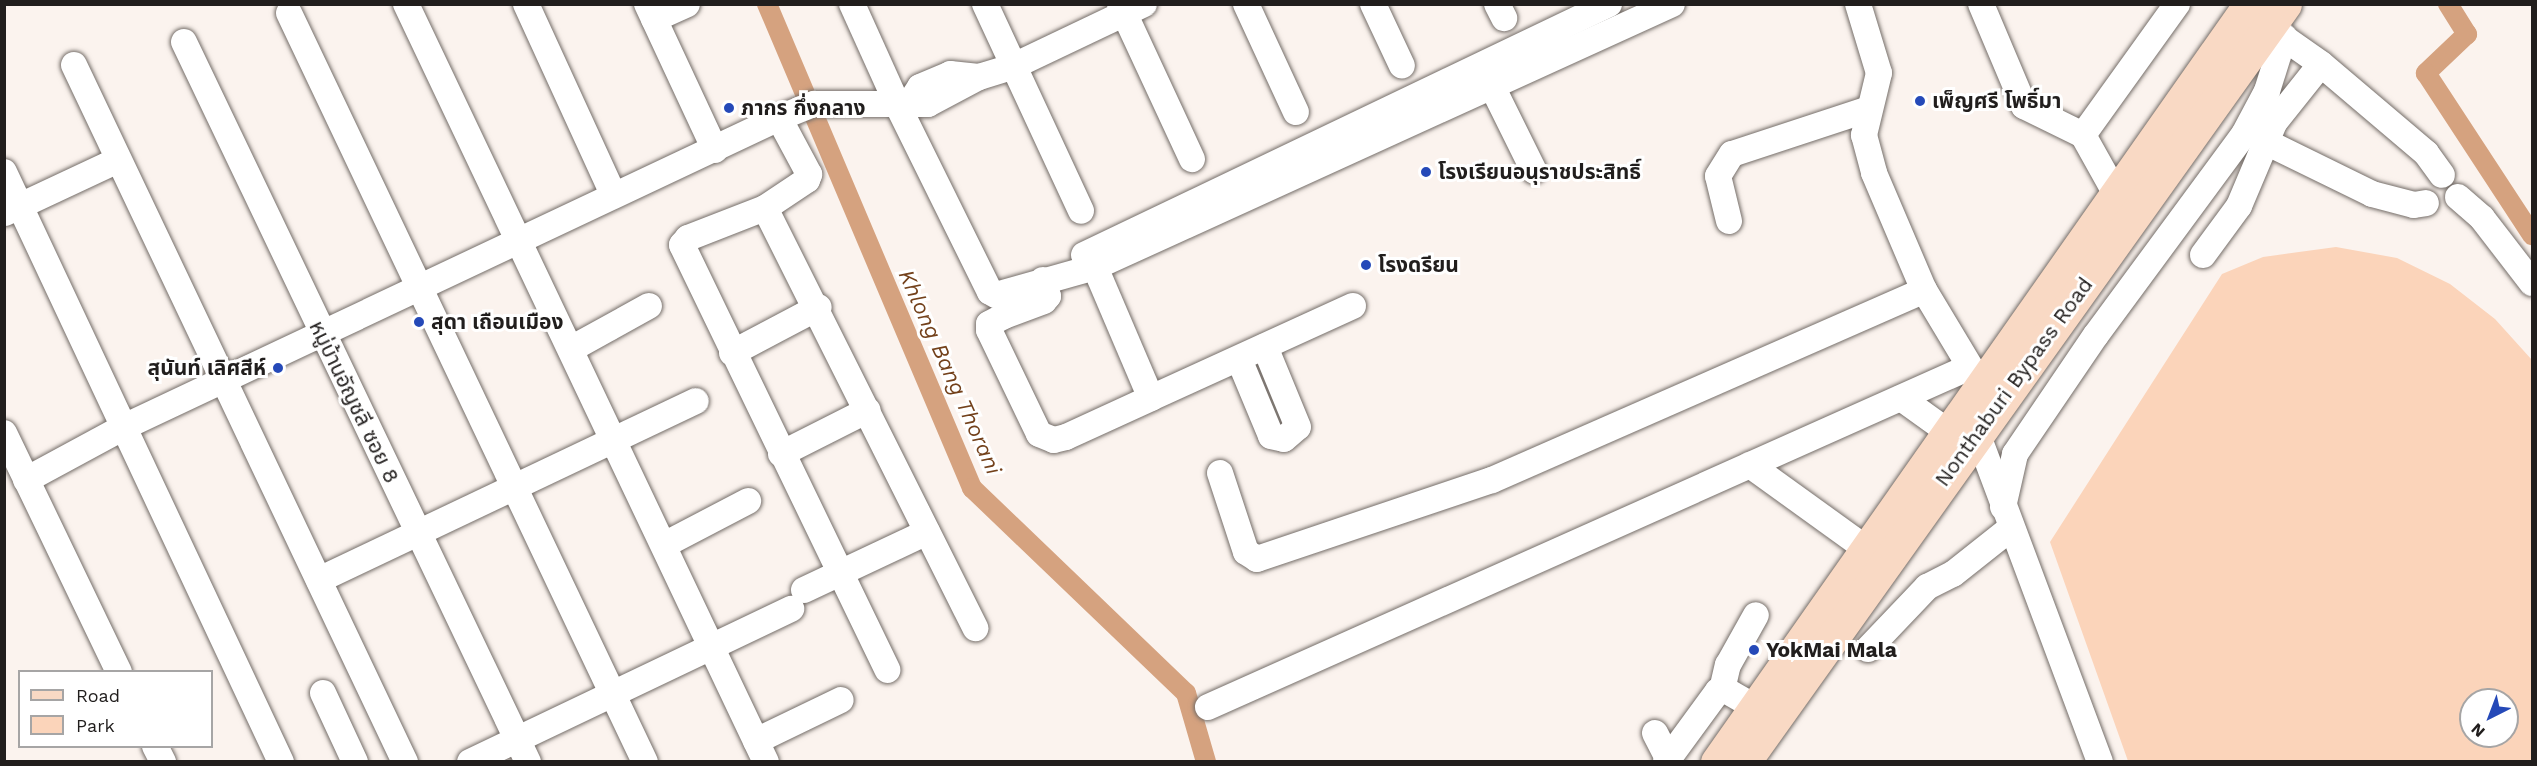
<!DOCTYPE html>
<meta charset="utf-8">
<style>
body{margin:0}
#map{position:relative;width:2537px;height:766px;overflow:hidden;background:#fbf3ee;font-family:"Work Sans","Noto Sans Thai",sans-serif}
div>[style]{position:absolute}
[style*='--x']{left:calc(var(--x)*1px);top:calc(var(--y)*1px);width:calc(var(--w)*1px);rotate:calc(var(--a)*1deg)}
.green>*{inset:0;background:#fbd4ba}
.canal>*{height:20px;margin:-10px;padding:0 10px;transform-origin:10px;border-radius:10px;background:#d5a27f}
.roads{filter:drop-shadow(0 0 2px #746d68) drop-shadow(0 0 2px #746d68)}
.minor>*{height:26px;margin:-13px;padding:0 13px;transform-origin:13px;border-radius:13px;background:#fff}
.major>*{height:33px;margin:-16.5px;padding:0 16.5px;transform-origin:16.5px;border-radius:16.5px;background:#f9d9c4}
.dots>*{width:16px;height:16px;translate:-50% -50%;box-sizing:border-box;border:3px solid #fff;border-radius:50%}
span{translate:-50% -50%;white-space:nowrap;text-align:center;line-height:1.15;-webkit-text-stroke:6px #fff;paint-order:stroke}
.poi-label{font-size:21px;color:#211e1d;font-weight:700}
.left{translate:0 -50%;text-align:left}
.right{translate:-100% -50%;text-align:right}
.street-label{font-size:21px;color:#211e1d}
.water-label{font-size:22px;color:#73411b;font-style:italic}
.frame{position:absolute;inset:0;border:6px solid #211e1d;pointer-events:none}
.legend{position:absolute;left:18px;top:670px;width:195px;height:78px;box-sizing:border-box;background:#fff;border:2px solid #a6a5a5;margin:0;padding:8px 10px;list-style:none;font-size:18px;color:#211e1d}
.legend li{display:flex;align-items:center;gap:12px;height:30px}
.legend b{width:30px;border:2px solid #a6a5a5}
.north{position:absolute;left:2459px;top:688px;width:60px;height:60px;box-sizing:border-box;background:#fff;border:2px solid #a6a5a5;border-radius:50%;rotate:222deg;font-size:16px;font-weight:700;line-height:24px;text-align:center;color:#211e1d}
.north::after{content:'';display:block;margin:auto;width:21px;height:27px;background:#2549b8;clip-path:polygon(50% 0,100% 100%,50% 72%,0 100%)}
</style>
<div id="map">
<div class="green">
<i style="clip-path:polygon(evenodd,2336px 247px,2397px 258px,2450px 284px,2495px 319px,2532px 360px,2532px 761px,2128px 761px,2050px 542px,2222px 274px,2263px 257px,2336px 247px,2471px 700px,2507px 700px,2507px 736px,2471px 736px,2471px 700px)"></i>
</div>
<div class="canal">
<i style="--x:767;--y:4;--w:526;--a:67.04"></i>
<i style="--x:972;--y:488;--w:296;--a:43.8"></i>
<i style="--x:1186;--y:693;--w:72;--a:73.8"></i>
<i style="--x:2448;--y:4;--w:36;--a:58"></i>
<i style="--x:2467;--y:34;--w:57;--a:136.4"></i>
<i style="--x:2426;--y:73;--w:194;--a:56.8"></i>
</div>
<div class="roads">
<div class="minor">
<i style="--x:406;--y:4;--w:839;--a:64.6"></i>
<i style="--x:526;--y:4;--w:209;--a:65.4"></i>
<i style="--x:647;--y:4;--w:161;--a:65"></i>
<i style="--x:852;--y:4;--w:114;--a:65.7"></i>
<i style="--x:899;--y:108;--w:205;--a:63.7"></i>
<i style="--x:990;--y:292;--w:7;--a:27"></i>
<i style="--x:996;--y:295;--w:103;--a:-15.8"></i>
<i style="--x:1095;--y:267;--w:634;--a:-24.5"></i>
<i style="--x:985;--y:4;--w:228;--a:65.1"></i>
<i style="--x:1120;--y:4;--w:171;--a:65.1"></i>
<i style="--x:1246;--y:4;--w:119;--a:65.2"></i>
<i style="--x:1373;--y:4;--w:68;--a:64.9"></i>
<i style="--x:1497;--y:4;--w:16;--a:63"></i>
<i style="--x:1858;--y:4;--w:72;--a:73.1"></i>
<i style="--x:1879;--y:73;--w:64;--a:103.6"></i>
<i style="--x:1864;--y:135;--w:39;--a:75"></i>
<i style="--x:1874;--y:173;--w:127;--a:66.9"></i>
<i style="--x:1924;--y:290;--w:105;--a:59"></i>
<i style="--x:1981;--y:4;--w:111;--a:67.1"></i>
<i style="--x:2024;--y:106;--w:66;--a:26.2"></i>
<i style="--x:2083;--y:135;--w:68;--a:60.8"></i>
<i style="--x:289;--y:13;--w:829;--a:64.58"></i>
<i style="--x:654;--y:19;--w:36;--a:-24"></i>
<i style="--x:2270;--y:28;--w:62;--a:35.2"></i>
<i style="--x:2321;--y:64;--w:138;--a:40.3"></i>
<i style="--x:2426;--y:153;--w:27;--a:54"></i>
<i style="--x:184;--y:42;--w:798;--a:64.46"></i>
<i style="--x:74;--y:65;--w:772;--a:64.6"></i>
<i style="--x:1485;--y:72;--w:110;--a:63.7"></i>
<i style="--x:909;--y:104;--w:20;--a:-57"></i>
<i style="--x:920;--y:87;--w:33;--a:-23"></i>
<i style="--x:950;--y:74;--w:29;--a:6"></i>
<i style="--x:779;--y:118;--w:64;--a:61.8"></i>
<i style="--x:809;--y:174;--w:6;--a:108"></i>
<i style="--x:807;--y:180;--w:50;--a:146.3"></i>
<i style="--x:765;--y:208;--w:83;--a:158.7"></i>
<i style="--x:688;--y:238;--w:9;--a:131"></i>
<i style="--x:682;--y:245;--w:472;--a:64.2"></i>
<i style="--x:2083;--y:135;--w:161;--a:-54.3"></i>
<i style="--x:2266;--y:142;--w:118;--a:26.1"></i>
<i style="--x:2372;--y:194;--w:43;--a:14.7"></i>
<i style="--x:2414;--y:205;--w:12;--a:-9"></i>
<i style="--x:4;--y:172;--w:652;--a:64.85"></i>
<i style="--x:2458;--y:197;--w:32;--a:41"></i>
<i style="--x:2482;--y:218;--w:82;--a:52.4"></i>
<i style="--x:765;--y:208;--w:470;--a:63.4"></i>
<i style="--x:5;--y:213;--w:125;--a:-25.1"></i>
<i style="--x:1729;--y:221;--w:46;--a:-103.7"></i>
<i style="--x:1718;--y:176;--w:26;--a:-58"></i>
<i style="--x:1732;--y:154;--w:144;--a:-18.2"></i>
<i style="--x:1084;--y:255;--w:582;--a:-25.55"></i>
<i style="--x:2203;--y:255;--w:61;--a:-53.7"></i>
<i style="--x:2239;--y:206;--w:90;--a:-67.1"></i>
<i style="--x:2274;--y:123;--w:75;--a:-51.5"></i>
<i style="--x:1095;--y:267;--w:142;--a:66.9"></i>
<i style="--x:1151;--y:398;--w:222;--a:-24.5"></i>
<i style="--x:1043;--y:280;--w:17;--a:73"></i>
<i style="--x:1048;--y:296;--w:6;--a:129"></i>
<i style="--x:1044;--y:301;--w:43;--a:159.4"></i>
<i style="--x:1004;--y:316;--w:17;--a:152"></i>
<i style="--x:989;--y:324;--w:6;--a:90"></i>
<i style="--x:989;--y:330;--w:115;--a:64.3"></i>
<i style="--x:1039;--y:434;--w:16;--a:22"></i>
<i style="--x:1054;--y:440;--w:12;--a:-14"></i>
<i style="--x:1066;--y:437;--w:94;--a:-24.6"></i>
<i style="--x:571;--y:349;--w:89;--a:-28.9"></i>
<i style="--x:732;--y:353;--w:98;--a:-27.9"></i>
<i style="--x:1239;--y:359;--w:83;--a:67.4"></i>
<i style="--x:1271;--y:436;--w:13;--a:13"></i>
<i style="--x:1284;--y:439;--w:18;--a:-41"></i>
<i style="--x:1298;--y:427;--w:87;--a:-112.4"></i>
<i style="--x:1901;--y:398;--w:57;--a:35.7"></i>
<i style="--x:4;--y:433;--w:265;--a:64.3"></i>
<i style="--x:1977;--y:433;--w:351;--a:69.5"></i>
<i style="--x:781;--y:454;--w:97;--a:-26.8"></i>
<i style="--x:1750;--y:465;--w:142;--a:35.8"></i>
<i style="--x:1220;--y:473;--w:83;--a:71.8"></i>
<i style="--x:1246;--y:552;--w:13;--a:32"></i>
<i style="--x:1257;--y:559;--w:248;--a:-18.6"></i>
<i style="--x:1492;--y:480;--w:472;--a:-23.7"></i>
<i style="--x:26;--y:480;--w:114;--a:-28.4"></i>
<i style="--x:126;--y:426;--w:722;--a:-25.25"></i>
<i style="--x:779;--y:118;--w:38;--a:-22"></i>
<i style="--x:814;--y:104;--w:114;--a:0"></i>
<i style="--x:928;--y:104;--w:58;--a:-27.9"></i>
<i style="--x:979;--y:77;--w:37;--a:-17"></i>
<i style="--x:1014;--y:66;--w:144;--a:-25.5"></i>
<i style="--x:2003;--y:507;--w:54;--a:-77.2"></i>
<i style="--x:2015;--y:454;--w:144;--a:-55.8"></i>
<i style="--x:2096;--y:335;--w:250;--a:-53.6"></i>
<i style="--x:2244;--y:134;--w:49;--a:-61.9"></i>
<i style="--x:2267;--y:91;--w:57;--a:-72.5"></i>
<i style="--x:664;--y:545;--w:95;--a:-27.6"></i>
<i style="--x:319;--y:580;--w:417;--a:-25.4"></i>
<i style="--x:804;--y:590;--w:136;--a:-25.2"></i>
<i style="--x:1868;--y:649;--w:86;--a:-46.4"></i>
<i style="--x:1927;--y:587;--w:29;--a:-27"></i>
<i style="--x:1953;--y:574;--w:74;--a:-38.4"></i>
<i style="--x:1722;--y:690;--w:26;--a:-77"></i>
<i style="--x:1728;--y:665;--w:57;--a:-60.8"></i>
<i style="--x:323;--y:693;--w:76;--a:65.1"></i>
<i style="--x:1208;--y:707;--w:834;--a:-24.05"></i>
<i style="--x:1655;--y:733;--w:33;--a:63"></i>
<i style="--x:756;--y:741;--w:94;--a:-25.8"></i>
<i style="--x:155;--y:746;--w:18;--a:63"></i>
<i style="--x:470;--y:762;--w:356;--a:-25.5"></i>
<i style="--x:1666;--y:762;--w:88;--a:-53.8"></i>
<i style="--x:1718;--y:691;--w:9;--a:0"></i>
<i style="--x:1727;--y:691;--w:32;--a:30"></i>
</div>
<div class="major">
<i style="--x:1717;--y:762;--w:927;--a:-54.89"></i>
<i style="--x:1744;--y:762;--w:931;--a:-54.48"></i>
</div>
</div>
<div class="dots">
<i style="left:1920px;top:101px;background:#2549b8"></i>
<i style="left:729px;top:108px;background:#2549b8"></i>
<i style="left:1426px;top:172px;background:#2549b8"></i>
<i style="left:1366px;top:265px;background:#2549b8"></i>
<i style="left:419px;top:322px;background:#2549b8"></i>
<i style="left:278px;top:368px;background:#2549b8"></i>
<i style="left:1754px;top:650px;background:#2549b8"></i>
</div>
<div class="poi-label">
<span class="left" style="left:1932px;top:101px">เพ็ญศรี โพธิ์มา</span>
<span class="left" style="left:741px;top:108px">ภากร กึ่งกลาง</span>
<span class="left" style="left:1438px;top:172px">โรงเรียนอนุราชประสิทธิ์</span>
<span class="left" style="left:1378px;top:265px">โรงดรียน</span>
<span class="left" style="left:431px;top:322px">สุดา เถือนเมือง</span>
<span class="right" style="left:266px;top:368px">สุนันท์ เลิศสีห์</span>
<span class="left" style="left:1766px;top:650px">YokMai Mala</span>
</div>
<div class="street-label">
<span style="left:2014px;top:382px;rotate:-54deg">Nonthaburi Bypass Road</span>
<span style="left:354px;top:402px;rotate:64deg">หมู่บ้านอัญชลี ซอย 8</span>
</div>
<div class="water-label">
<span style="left:950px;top:372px;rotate:66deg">Khlong Bang Thorani</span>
</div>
<div class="frame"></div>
<ul class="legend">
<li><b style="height:8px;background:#f9d9c4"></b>Road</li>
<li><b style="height:16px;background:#fbd4ba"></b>Park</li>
</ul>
<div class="north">N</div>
</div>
